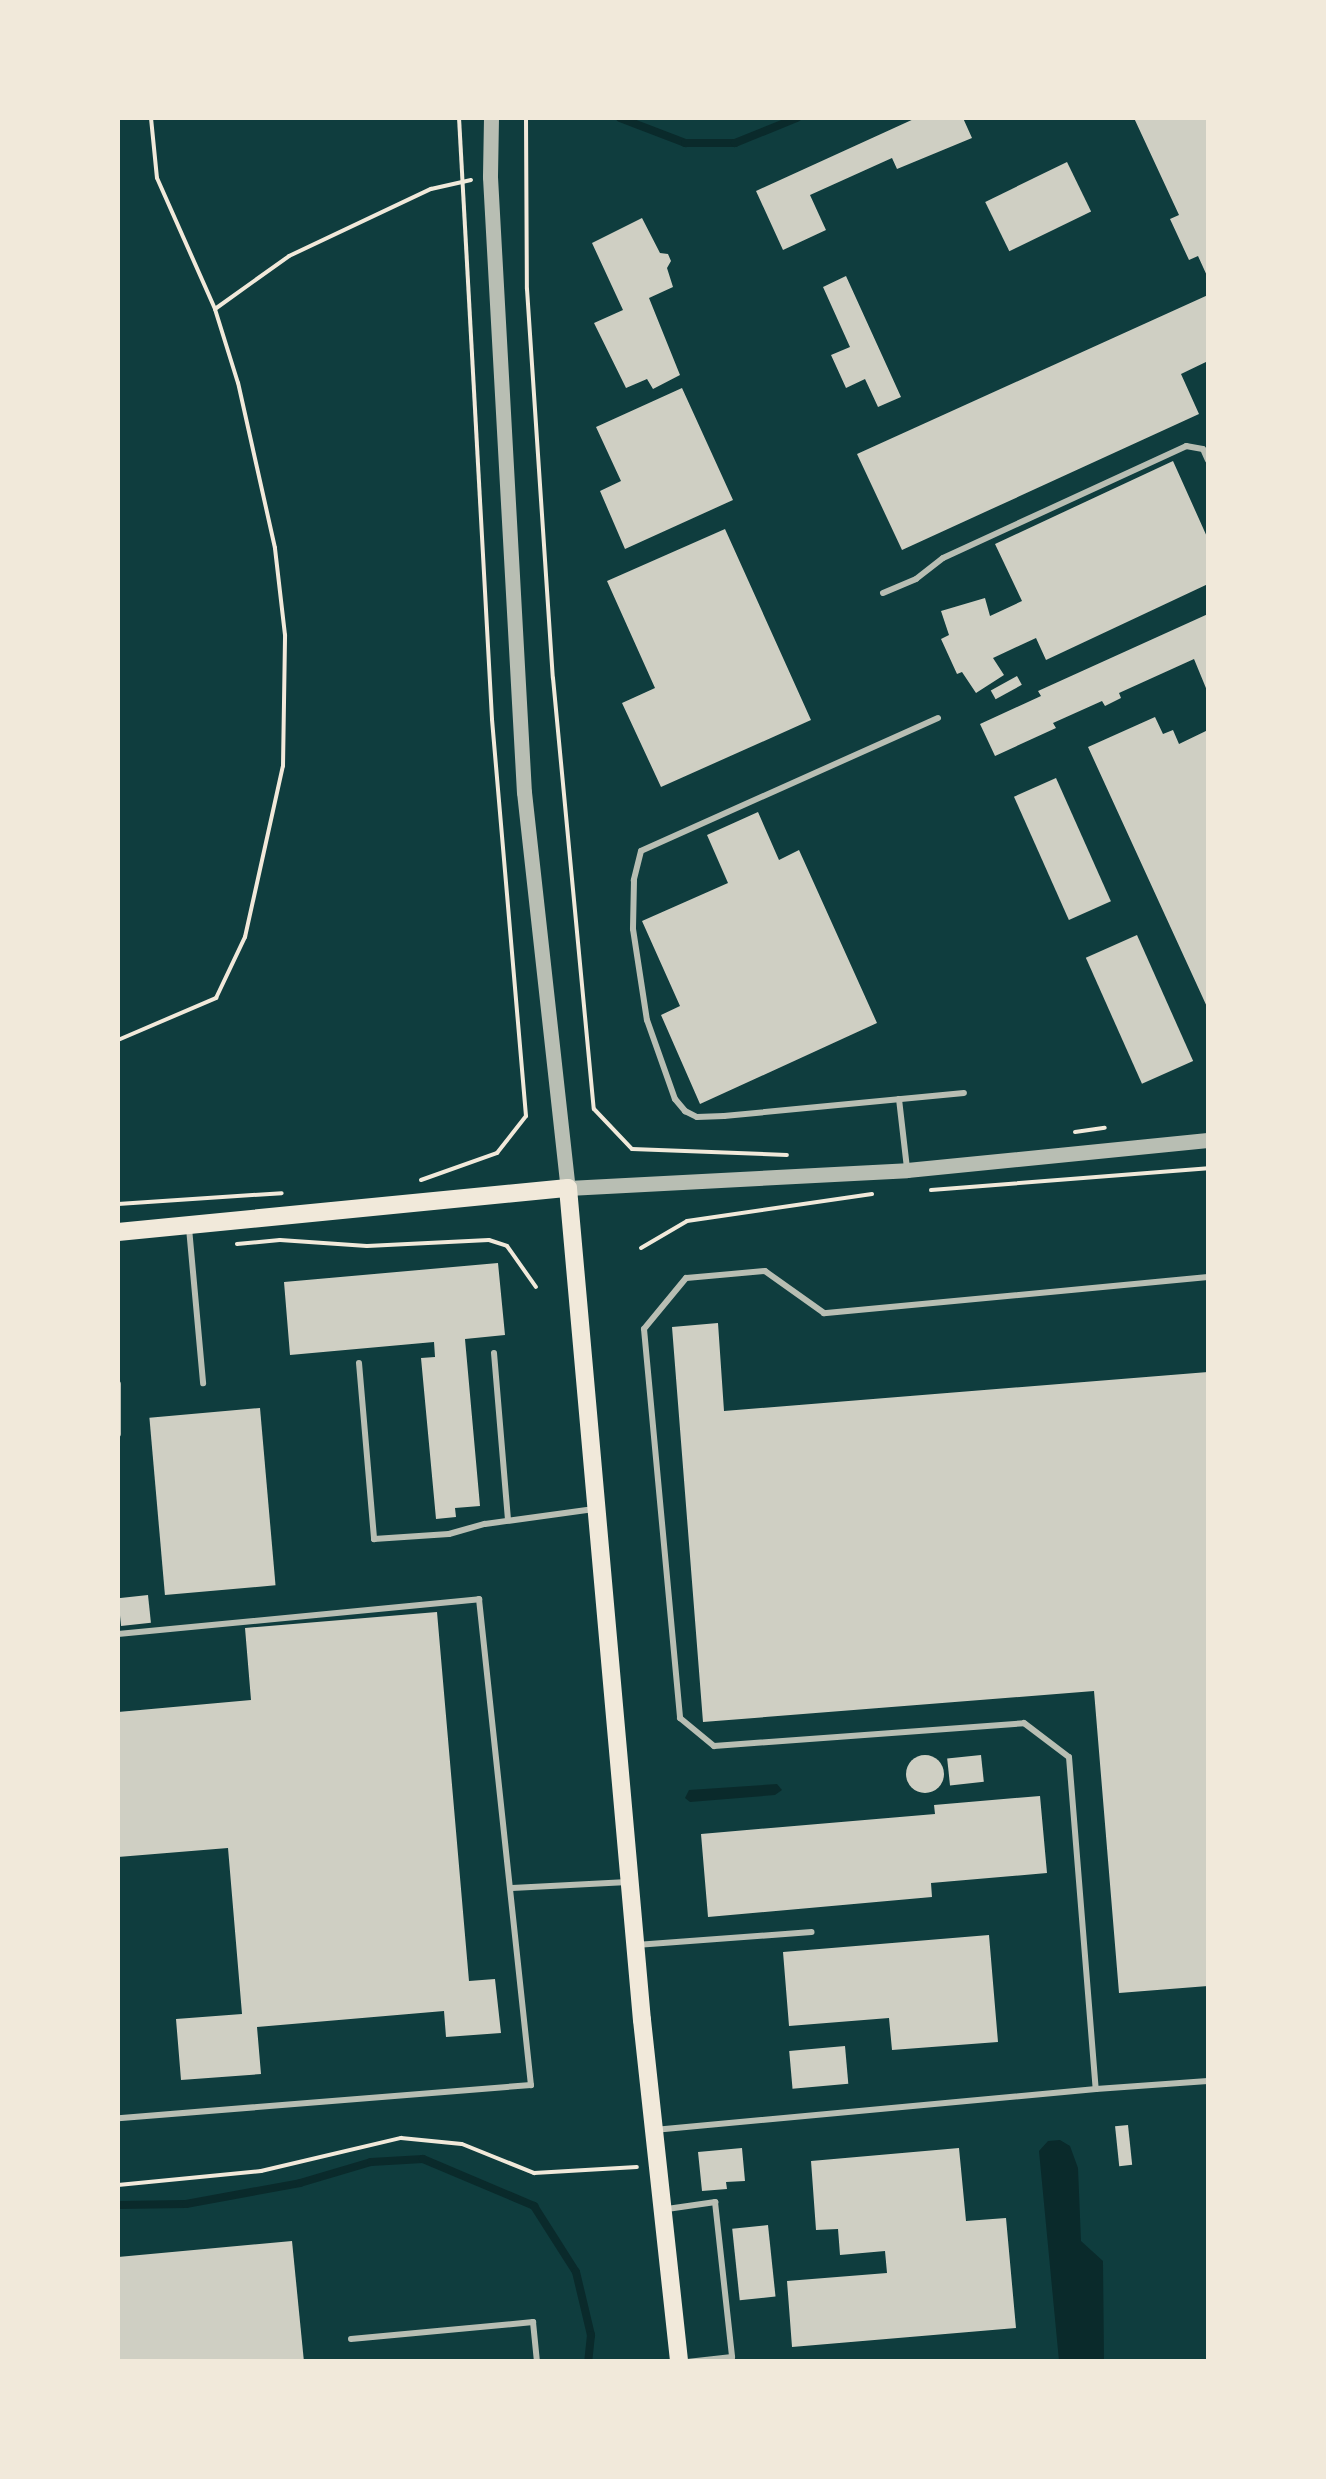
<!DOCTYPE html>
<style>
body{margin:0}
#map{position:relative;width:1326px;height:2479px;overflow:hidden;background:#0f3d3e;font-family:Signika,sans-serif}
div>[style]{position:absolute}
[style*='--x']{left:calc(var(--x)*1px);top:calc(var(--y)*1px);width:calc(var(--w)*1px);rotate:calc(var(--a)*1deg)}
.water>*{inset:0;background:#0a2a2b}
.stream>*{height:8px;margin:-4px;padding:0 4px;transform-origin:4px;border-radius:4px;background:#0a2a2b}
.building>*{inset:0;background:#cfcfc3;transform-origin:0 0}
.round{border-radius:50%}
.path>*{height:4px;margin:-2px;padding:0 2px;transform-origin:2px;border-radius:2px;background:#f1e9da}
.service>*{height:6px;margin:-3px;padding:0 3px;transform-origin:3px;border-radius:3px;background:#b8beb3}
.tertiary>*{height:15px;margin:-7.5px;padding:0 7.5px;transform-origin:7.5px;border-radius:7.5px;background:#b8beb3}
.secondary>*{height:18px;margin:-9px;padding:0 9px;transform-origin:9px;border-radius:9px;background:#f1e9da}
span{translate:-50% -50%;white-space:nowrap;text-align:center;line-height:1.15;-webkit-text-stroke:9px #f1e9da;paint-order:stroke}
.frame{position:absolute;inset:0;border:120px solid #f1e9da;pointer-events:none}
</style>
<div id="map">
<div class="water">
<i style="clip-path:polygon(777px 1784px,782px 1790px,775px 1795px,690px 1802px,685px 1798px,689px 1790px)"></i>
<i style="clip-path:polygon(1060px 2140px,1070px 2146px,1078px 2168px,1081px 2241px,1103px 2261px,1104px 2361px,1059px 2361px,1039px 2151px,1048px 2141px)"></i>
</div>
<div class="stream">
<i style="--x:620;--y:118;--w:70;--a:21"></i>
<i style="--x:685;--y:143;--w:50;--a:0"></i>
<i style="--x:735;--y:143;--w:67;--a:-22"></i>
<i style="--x:118;--y:2205;--w:68;--a:-0.8"></i>
<i style="--x:186;--y:2204;--w:116;--a:-10.4"></i>
<i style="--x:300;--y:2183;--w:74;--a:-16.5"></i>
<i style="--x:371;--y:2162;--w:52;--a:-3.3"></i>
<i style="--x:423;--y:2159;--w:121;--a:22.9"></i>
<i style="--x:534;--y:2206;--w:78;--a:57.5"></i>
<i style="--x:576;--y:2272;--w:65;--a:76.6"></i>
<i style="--x:591;--y:2335;--w:27;--a:96"></i>
</div>
<div class="building">
<i style="clip-path:polygon(916px 118px,963px 118px,972px 138px,897px 169px,892px 158px,810px 195px,826px 230px,783px 250px,756px 191px)"></i>
<i style="clip-path:polygon(1134px 118px,1208px 118px,1208px 278px,1198px 256px,1189px 260px,1170px 219px,1179px 215px)"></i>
<i style="left:1067px;top:162px;width:55px;height:91px;rotate:64deg"></i>
<i style="clip-path:polygon(642px 218px,660px 253px,668px 254px,671px 261px,667px 268px,673px 287px,649px 298px,680px 375px,653px 389px,647px 379px,626px 388px,594px 323px,623px 310px,592px 243px)"></i>
<i style="clip-path:polygon(846px 276px,901px 397px,878px 407px,865px 379px,846px 388px,831px 355px,850px 347px,823px 287px)"></i>
<i style="clip-path:polygon(1208px 295px,1208px 361px,1181px 374px,1199px 414px,902px 550px,857px 454px)"></i>
<i style="clip-path:polygon(682px 388px,733px 500px,625px 549px,600px 491px,621px 481px,596px 427px)"></i>
<i style="clip-path:polygon(1173px 461px,1208px 539px,1208px 584px,1046px 660px,1036px 638px,993px 658px,1004px 675px,976px 693px,962px 672px,957px 674px,941px 639px,949px 635px,941px 611px,985px 598px,990px 616px,1022px 601px,995px 544px)"></i>
<i style="clip-path:polygon(725px 529px,811px 720px,661px 787px,622px 703px,655px 688px,607px 581px)"></i>
<i style="clip-path:polygon(1208px 614px,1208px 693px,1194px 659px,1119px 693px,1121px 698px,1105px 706px,1102px 701px,1053px 723px,1056px 728px,995px 756px,980px 724px,1041px 696px,1038px 691px)"></i>
<i style="left:1017px;top:676px;width:10px;height:30px;rotate:61deg"></i>
<i style="clip-path:polygon(1155px 717px,1163px 734px,1173px 730px,1179px 744px,1208px 730px,1208px 1009px,1088px 747px)"></i>
<i style="left:1056px;top:778px;width:135px;height:46px;rotate:66deg"></i>
<i style="clip-path:polygon(758px 812px,779px 860px,799px 850px,877px 1023px,700px 1104px,661px 1015px,680px 1006px,642px 921px,728px 883px,707px 835px)"></i>
<i style="left:1137px;top:935px;width:138px;height:56px;rotate:66deg"></i>
<i style="clip-path:polygon(498px 1263px,505px 1335px,465px 1339px,480px 1506px,455px 1508px,456px 1517px,436px 1519px,421px 1358px,435px 1357px,434px 1342px,290px 1355px,284px 1282px)"></i>
<i style="clip-path:polygon(718px 1323px,724px 1411px,1208px 1372px,1208px 1986px,1119px 1993px,1094px 1691px,703px 1722px,672px 1327px)"></i>
<i style="left:260px;top:1408px;width:178px;height:111px;rotate:85deg"></i>
<i style="left:148px;top:1595px;width:28px;height:30px;rotate:84deg"></i>
<i style="clip-path:polygon(437px 1612px,469px 1981px,495px 1979px,501px 2033px,446px 2037px,444px 2011px,257px 2027px,261px 2074px,181px 2080px,176px 2019px,242px 2014px,228px 1848px,118px 1857px,118px 1712px,251px 1700px,245px 1628px)"></i>
<i class="round" style="left:906px;top:1755px;width:38px;height:38px"></i>
<i style="left:981px;top:1755px;width:27px;height:34px;rotate:84deg"></i>
<i style="clip-path:polygon(1040px 1796px,1047px 1873px,931px 1883px,932px 1897px,708px 1917px,701px 1834px,935px 1814px,934px 1805px)"></i>
<i style="clip-path:polygon(989px 1935px,998px 2042px,892px 2050px,889px 2018px,789px 2026px,783px 1952px)"></i>
<i style="left:845px;top:2046px;width:38px;height:56px;rotate:85deg"></i>
<i style="left:1128px;top:2125px;width:40px;height:13px;rotate:84deg"></i>
<i style="clip-path:polygon(742px 2148px,745px 2181px,726px 2182px,727px 2189px,702px 2191px,698px 2152px)"></i>
<i style="clip-path:polygon(959px 2148px,966px 2221px,1006px 2218px,1016px 2328px,792px 2347px,787px 2281px,887px 2273px,885px 2251px,840px 2255px,838px 2229px,816px 2230px,811px 2161px)"></i>
<i style="left:768px;top:2225px;width:72px;height:36px;rotate:84deg"></i>
<i style="clip-path:polygon(292px 2241px,304px 2362px,118px 2362px,118px 2257px)"></i>
</div>
<div class="path">
<i style="--x:151;--y:118;--w:60;--a:84.3"></i>
<i style="--x:157;--y:178;--w:143;--a:66.1"></i>
<i style="--x:526;--y:118;--w:171;--a:89.7"></i>
<i style="--x:527;--y:289;--w:390;--a:86.2"></i>
<i style="--x:553;--y:678;--w:433;--a:84.6"></i>
<i style="--x:594;--y:1109;--w:55;--a:46.5"></i>
<i style="--x:632;--y:1149;--w:155;--a:2.2"></i>
<i style="--x:118;--y:1040;--w:107;--a:-23.2"></i>
<i style="--x:216;--y:998;--w:68;--a:-64.6"></i>
<i style="--x:245;--y:937;--w:175;--a:-77.5"></i>
<i style="--x:283;--y:766;--w:131;--a:-89.1"></i>
<i style="--x:285;--y:635;--w:88;--a:-96.6"></i>
<i style="--x:275;--y:548;--w:169;--a:-102.6"></i>
<i style="--x:238;--y:383;--w:77;--a:-107.3"></i>
<i style="--x:215;--y:309;--w:91;--a:-35.6"></i>
<i style="--x:289;--y:256;--w:157;--a:-25.3"></i>
<i style="--x:431;--y:189;--w:41;--a:-12.7"></i>
<i style="--x:1075;--y:1132;--w:30;--a:-8"></i>
<i style="--x:421;--y:1180;--w:81;--a:-19.6"></i>
<i style="--x:497;--y:1153;--w:47;--a:-51.9"></i>
<i style="--x:526;--y:1116;--w:398;--a:-94.9"></i>
<i style="--x:492;--y:719;--w:602;--a:-93.14"></i>
<i style="--x:931;--y:1190;--w:278;--a:-4.5"></i>
<i style="--x:118;--y:1204;--w:164;--a:-3.8"></i>
<i style="--x:237;--y:1244;--w:43;--a:-5.3"></i>
<i style="--x:280;--y:1240;--w:87;--a:3.9"></i>
<i style="--x:367;--y:1246;--w:122;--a:-2.8"></i>
<i style="--x:489;--y:1240;--w:19;--a:18"></i>
<i style="--x:507;--y:1246;--w:50;--a:54.7"></i>
<i style="--x:641;--y:1248;--w:53;--a:-30.4"></i>
<i style="--x:687;--y:1221;--w:187;--a:-8.3"></i>
<i style="--x:118;--y:2185;--w:144;--a:-5.6"></i>
<i style="--x:261;--y:2171;--w:144;--a:-13.3"></i>
<i style="--x:401;--y:2138;--w:61;--a:5.6"></i>
<i style="--x:462;--y:2144;--w:78;--a:21.9"></i>
<i style="--x:534;--y:2173;--w:103;--a:-3.3"></i>
</div>
<div class="service">
<i style="--x:883;--y:593;--w:36;--a:-23"></i>
<i style="--x:916;--y:579;--w:34;--a:-38"></i>
<i style="--x:943;--y:558;--w:268;--a:-24.7"></i>
<i style="--x:1186;--y:446;--w:17;--a:10"></i>
<i style="--x:1203;--y:449;--w:12;--a:66"></i>
<i style="--x:938;--y:718;--w:325;--a:155.9"></i>
<i style="--x:641;--y:851;--w:30;--a:104"></i>
<i style="--x:634;--y:880;--w:49;--a:91.2"></i>
<i style="--x:633;--y:929;--w:92;--a:81.3"></i>
<i style="--x:647;--y:1020;--w:84;--a:70.5"></i>
<i style="--x:675;--y:1099;--w:16;--a:50"></i>
<i style="--x:685;--y:1111;--w:13;--a:27"></i>
<i style="--x:697;--y:1117;--w:27;--a:-2"></i>
<i style="--x:724;--y:1116;--w:241;--a:-5.5"></i>
<i style="--x:899;--y:1099;--w:69;--a:83.4"></i>
<i style="--x:189;--y:1228;--w:156;--a:84.8"></i>
<i style="--x:1208;--y:1277;--w:386;--a:174.6"></i>
<i style="--x:824;--y:1313;--w:72;--a:-144.6"></i>
<i style="--x:765;--y:1271;--w:79;--a:174.9"></i>
<i style="--x:686;--y:1278;--w:66;--a:129.5"></i>
<i style="--x:644;--y:1329;--w:391;--a:84.7"></i>
<i style="--x:680;--y:1718;--w:44;--a:39.5"></i>
<i style="--x:714;--y:1746;--w:311;--a:-4.2"></i>
<i style="--x:1024;--y:1723;--w:56;--a:37.1"></i>
<i style="--x:1069;--y:1757;--w:333;--a:85.4"></i>
<i style="--x:1096;--y:2089;--w:112;--a:-4.1"></i>
<i style="--x:494;--y:1353;--w:168;--a:85.2"></i>
<i style="--x:359;--y:1363;--w:177;--a:85.1"></i>
<i style="--x:374;--y:1539;--w:75;--a:-3.8"></i>
<i style="--x:449;--y:1534;--w:37;--a:-16"></i>
<i style="--x:485;--y:1524;--w:110;--a:-7.8"></i>
<i style="--x:118;--y:1384;--w:50;--a:90"></i>
<i style="--x:118;--y:1634;--w:363;--a:-5.5"></i>
<i style="--x:479;--y:1599;--w:489;--a:83.9"></i>
<i style="--x:531;--y:2085;--w:414;--a:175.4"></i>
<i style="--x:512;--y:1888;--w:116;--a:-3"></i>
<i style="--x:636;--y:1945;--w:176;--a:-4.2"></i>
<i style="--x:654;--y:2130;--w:444;--a:-5.3"></i>
<i style="--x:667;--y:2209;--w:49;--a:-8.3"></i>
<i style="--x:715;--y:2202;--w:156;--a:83.7"></i>
<i style="--x:732;--y:2357;--w:45;--a:173.7"></i>
<i style="--x:351;--y:2339;--w:183;--a:-5.3"></i>
<i style="--x:533;--y:2322;--w:40;--a:84.3"></i>
</div>
<div class="tertiary">
<i style="--x:491;--y:118;--w:59;--a:91"></i>
<i style="--x:490;--y:177;--w:616;--a:86.84"></i>
<i style="--x:524;--y:792;--w:398;--a:83.7"></i>
<i style="--x:568;--y:1188;--w:339;--a:-3"></i>
<i style="--x:907;--y:1170;--w:302;--a:-5.7"></i>
</div>
<div class="secondary">
<i style="--x:118;--y:1232;--w:452;--a:-5.6"></i>
<i style="--x:568;--y:1188;--w:835;--a:84.92"></i>
<i style="--x:642;--y:2020;--w:344;--a:83.8"></i>
</div>
<div class="frame"></div>
</div>
